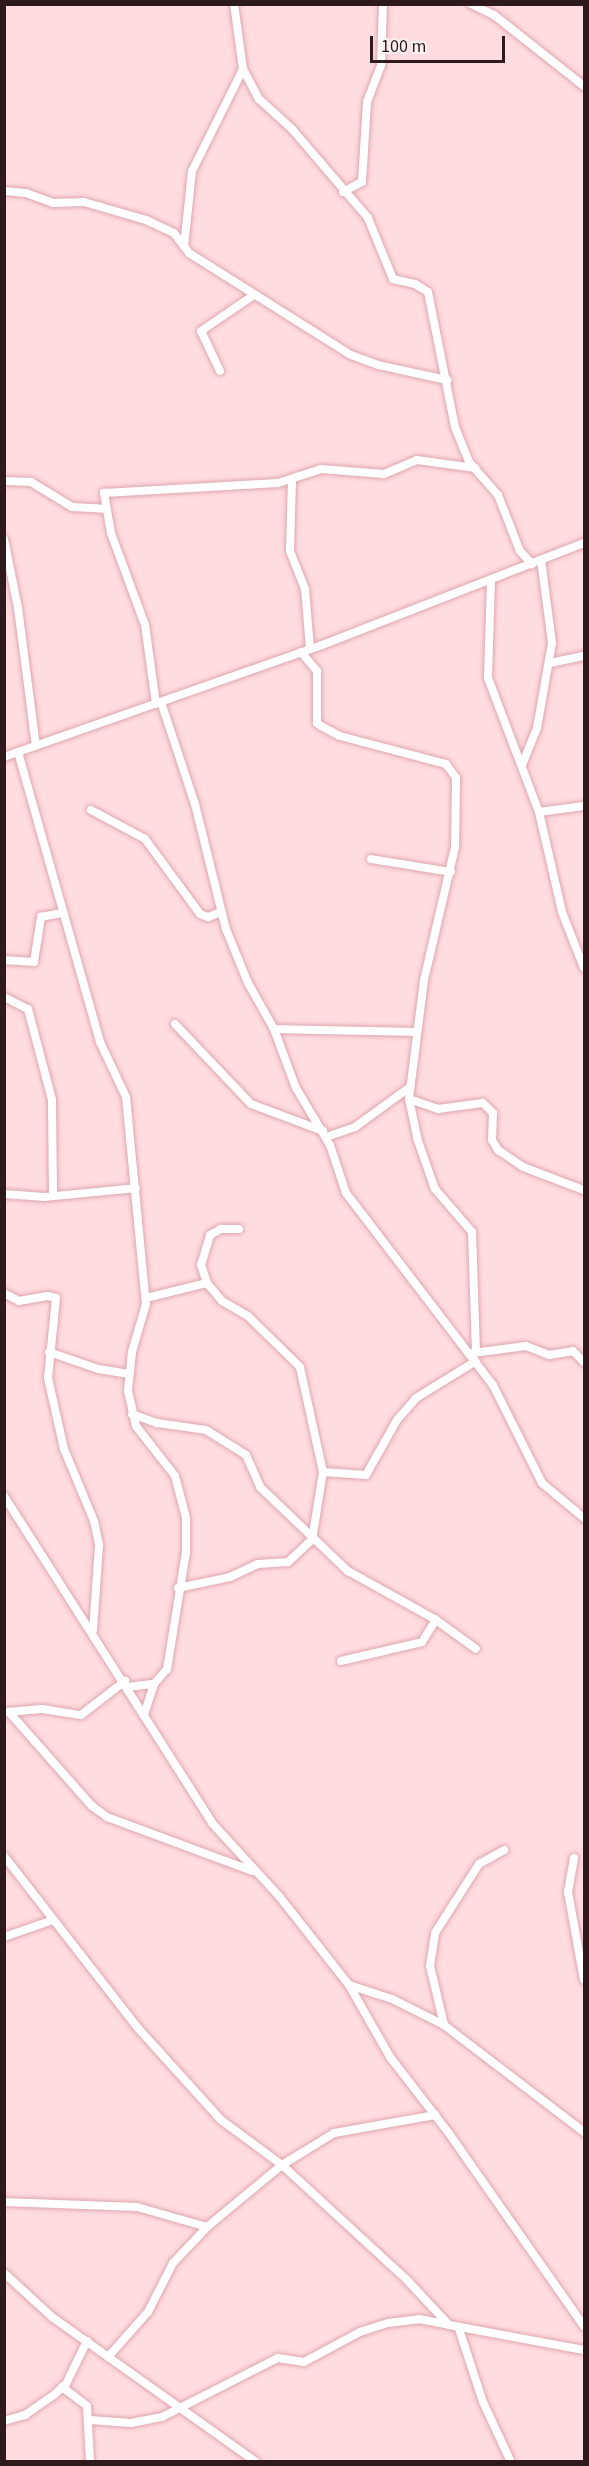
<!DOCTYPE html>
<style>
body{margin:0}
#map{position:relative;width:589px;height:2466px;overflow:hidden;background:#ffdce0;font-family:"Source Sans 3",sans-serif}
div>[style]{position:absolute}
[style*='--x']{left:calc(var(--x)*1px);top:calc(var(--y)*1px);width:calc(var(--w)*1px);rotate:calc(var(--a)*1deg)}
.roads{filter:drop-shadow(0 0 2px #dea8b0) drop-shadow(0 0 2px #dea8b0)}
.street>*{height:8px;margin:-4px;padding:0 4px;transform-origin:4px;border-radius:4px;background:#fff}
span{translate:-50% -50%;white-space:nowrap;text-align:center;line-height:1.15;-webkit-text-stroke:4.5px #fcf0f1;paint-order:stroke}
.frame{position:absolute;inset:0;border:6px solid #2e1a1d;pointer-events:none}
.scale{position:absolute;left:370px;top:36px;width:135px;height:27px;box-sizing:border-box;border:3px solid #2e1a1d;border-top:0;padding-left:8px;font-size:18px;line-height:21px;white-space:nowrap;color:#2e1a1d;-webkit-text-stroke:4px #fcf0f1;paint-order:stroke}
</style>
<div id="map">
<div class="roads">
<div class="street">
<i style="--x:234;--y:4;--w:66;--a:82.1"></i>
<i style="--x:243;--y:69;--w:34;--a:62"></i>
<i style="--x:259;--y:99;--w:45;--a:42.3"></i>
<i style="--x:292;--y:129;--w:117;--a:49.5"></i>
<i style="--x:368;--y:218;--w:66;--a:67.7"></i>
<i style="--x:393;--y:279;--w:23;--a:13"></i>
<i style="--x:415;--y:284;--w:15;--a:32"></i>
<i style="--x:428;--y:292;--w:138;--a:78.7"></i>
<i style="--x:455;--y:427;--w:38;--a:68"></i>
<i style="--x:469;--y:462;--w:44;--a:48.7"></i>
<i style="--x:498;--y:495;--w:60;--a:68.6"></i>
<i style="--x:520;--y:551;--w:18;--a:47"></i>
<i style="--x:471;--y:4;--w:25;--a:26"></i>
<i style="--x:494;--y:15;--w:115;--a:38.3"></i>
<i style="--x:4;--y:191;--w:22;--a:5"></i>
<i style="--x:26;--y:193;--w:29;--a:20"></i>
<i style="--x:53;--y:203;--w:31;--a:-2"></i>
<i style="--x:84;--y:202;--w:65;--a:16.2"></i>
<i style="--x:146;--y:220;--w:31;--a:25"></i>
<i style="--x:174;--y:233;--w:25;--a:53"></i>
<i style="--x:189;--y:253;--w:191;--a:32.2"></i>
<i style="--x:351;--y:355;--w:29;--a:20"></i>
<i style="--x:378;--y:365;--w:71;--a:12.3"></i>
<i style="--x:343;--y:192;--w:21;--a:-28"></i>
<i style="--x:362;--y:182;--w:80;--a:-86.4"></i>
<i style="--x:367;--y:102;--w:40;--a:-69"></i>
<i style="--x:381;--y:65;--w:61;--a:-88.1"></i>
<i style="--x:184;--y:246;--w:75;--a:-83.9"></i>
<i style="--x:192;--y:171;--w:114;--a:-63.4"></i>
<i style="--x:220;--y:371;--w:44;--a:-115.4"></i>
<i style="--x:201;--y:331;--w:64;--a:-34.2"></i>
<i style="--x:292;--y:479;--w:72;--a:91.6"></i>
<i style="--x:290;--y:551;--w:41;--a:68.5"></i>
<i style="--x:305;--y:589;--w:60;--a:85.2"></i>
<i style="--x:4;--y:481;--w:27;--a:2"></i>
<i style="--x:31;--y:482;--w:48;--a:31.4"></i>
<i style="--x:72;--y:507;--w:33;--a:3"></i>
<i style="--x:4;--y:539;--w:70;--a:78.5"></i>
<i style="--x:18;--y:608;--w:139;--a:82.6"></i>
<i style="--x:491;--y:580;--w:98;--a:91.8"></i>
<i style="--x:488;--y:678;--w:143;--a:69.2"></i>
<i style="--x:539;--y:812;--w:103;--a:77"></i>
<i style="--x:562;--y:912;--w:60;--a:68.6"></i>
<i style="--x:301;--y:652;--w:25;--a:50"></i>
<i style="--x:317;--y:671;--w:52;--a:90"></i>
<i style="--x:317;--y:723;--w:5;--a:37"></i>
<i style="--x:321;--y:726;--w:21;--a:28"></i>
<i style="--x:340;--y:736;--w:110;--a:14.8"></i>
<i style="--x:446;--y:764;--w:17;--a:54"></i>
<i style="--x:456;--y:778;--w:69;--a:90.8"></i>
<i style="--x:455;--y:847;--w:137;--a:103.1"></i>
<i style="--x:424;--y:980;--w:120;--a:97.2"></i>
<i style="--x:409;--y:1099;--w:40;--a:78"></i>
<i style="--x:417;--y:1138;--w:54;--a:70.6"></i>
<i style="--x:435;--y:1189;--w:57;--a:49.3"></i>
<i style="--x:472;--y:1232;--w:120;--a:88.1"></i>
<i style="--x:550;--y:663;--w:35;--a:-12"></i>
<i style="--x:161;--y:702;--w:108;--a:71.6"></i>
<i style="--x:195;--y:804;--w:129;--a:76.1"></i>
<i style="--x:226;--y:929;--w:58;--a:67.8"></i>
<i style="--x:248;--y:983;--w:53;--a:60.5"></i>
<i style="--x:274;--y:1029;--w:63;--a:69.6"></i>
<i style="--x:296;--y:1088;--w:66;--a:59.2"></i>
<i style="--x:330;--y:1145;--w:51;--a:71.6"></i>
<i style="--x:346;--y:1193;--w:242;--a:52.6"></i>
<i style="--x:493;--y:1385;--w:110;--a:63.4"></i>
<i style="--x:542;--y:1483;--w:55;--a:39.8"></i>
<i style="--x:156;--y:704;--w:80;--a:-97.9"></i>
<i style="--x:145;--y:625;--w:98;--a:-110.3"></i>
<i style="--x:111;--y:533;--w:41;--a:-99.9"></i>
<i style="--x:104;--y:493;--w:174;--a:-3.3"></i>
<i style="--x:278;--y:483;--w:45;--a:-18"></i>
<i style="--x:321;--y:469;--w:63;--a:4.5"></i>
<i style="--x:384;--y:474;--w:36;--a:-23"></i>
<i style="--x:417;--y:460;--w:59;--a:7.9"></i>
<i style="--x:18;--y:752;--w:301;--a:74.2"></i>
<i style="--x:100;--y:1042;--w:61;--a:64.7"></i>
<i style="--x:126;--y:1097;--w:208;--a:84.5"></i>
<i style="--x:146;--y:1304;--w:50;--a:106.3"></i>
<i style="--x:132;--y:1352;--w:39;--a:96"></i>
<i style="--x:128;--y:1391;--w:36;--a:77"></i>
<i style="--x:136;--y:1426;--w:63;--a:52"></i>
<i style="--x:175;--y:1476;--w:43;--a:75.3"></i>
<i style="--x:186;--y:1518;--w:34;--a:90"></i>
<i style="--x:186;--y:1552;--w:119;--a:99.2"></i>
<i style="--x:167;--y:1669;--w:20;--a:131"></i>
<i style="--x:154;--y:1684;--w:33;--a:108"></i>
<i style="--x:4;--y:757;--w:337;--a:-19.4"></i>
<i style="--x:322;--y:645;--w:281;--a:-21.3"></i>
<i style="--x:522;--y:765;--w:40;--a:-68"></i>
<i style="--x:537;--y:728;--w:86;--a:-80"></i>
<i style="--x:552;--y:643;--w:84;--a:-97.5"></i>
<i style="--x:91;--y:810;--w:61;--a:28.2"></i>
<i style="--x:145;--y:839;--w:93;--a:53.7"></i>
<i style="--x:200;--y:914;--w:9;--a:21"></i>
<i style="--x:208;--y:917;--w:14;--a:-21"></i>
<i style="--x:539;--y:812;--w:45;--a:-7.6"></i>
<i style="--x:371;--y:859;--w:81;--a:9.2"></i>
<i style="--x:4;--y:960;--w:30;--a:4"></i>
<i style="--x:34;--y:962;--w:46;--a:-81.2"></i>
<i style="--x:41;--y:917;--w:20;--a:-11"></i>
<i style="--x:4;--y:997;--w:27;--a:27"></i>
<i style="--x:28;--y:1009;--w:94;--a:75.2"></i>
<i style="--x:52;--y:1100;--w:96;--a:89.4"></i>
<i style="--x:175;--y:1024;--w:110;--a:46.5"></i>
<i style="--x:251;--y:1104;--w:77;--a:20.6"></i>
<i style="--x:274;--y:1029;--w:141;--a:1.2"></i>
<i style="--x:409;--y:1099;--w:31;--a:19"></i>
<i style="--x:438;--y:1109;--w:45;--a:-7.6"></i>
<i style="--x:483;--y:1103;--w:14;--a:45"></i>
<i style="--x:493;--y:1113;--w:27;--a:92"></i>
<i style="--x:492;--y:1140;--w:12;--a:59"></i>
<i style="--x:498;--y:1150;--w:30;--a:34"></i>
<i style="--x:523;--y:1167;--w:65;--a:20.7"></i>
<i style="--x:326;--y:1137;--w:31;--a:-19"></i>
<i style="--x:355;--y:1127;--w:68;--a:-36"></i>
<i style="--x:4;--y:1194;--w:41;--a:4.2"></i>
<i style="--x:45;--y:1197;--w:91;--a:-5.6"></i>
<i style="--x:4;--y:1293;--w:17;--a:28"></i>
<i style="--x:19;--y:1301;--w:29;--a:-10"></i>
<i style="--x:48;--y:1296;--w:8;--a:14"></i>
<i style="--x:56;--y:1298;--w:80;--a:95.7"></i>
<i style="--x:48;--y:1378;--w:73;--a:77.3"></i>
<i style="--x:64;--y:1449;--w:78;--a:67.4"></i>
<i style="--x:94;--y:1521;--w:25;--a:78"></i>
<i style="--x:99;--y:1545;--w:85;--a:94"></i>
<i style="--x:146;--y:1298;--w:63;--a:-13.8"></i>
<i style="--x:49;--y:1352;--w:52;--a:19.1"></i>
<i style="--x:98;--y:1369;--w:30;--a:9"></i>
<i style="--x:473;--y:1353;--w:53;--a:-7.5"></i>
<i style="--x:526;--y:1346;--w:25;--a:21"></i>
<i style="--x:549;--y:1355;--w:24;--a:-9"></i>
<i style="--x:573;--y:1351;--w:16;--a:45"></i>
<i style="--x:132;--y:1414;--w:27;--a:20"></i>
<i style="--x:157;--y:1423;--w:49;--a:8.1"></i>
<i style="--x:206;--y:1430;--w:47;--a:32"></i>
<i style="--x:246;--y:1455;--w:35;--a:66"></i>
<i style="--x:260;--y:1487;--w:122;--a:43.7"></i>
<i style="--x:348;--y:1571;--w:101;--a:29.1"></i>
<i style="--x:436;--y:1620;--w:49;--a:35.9"></i>
<i style="--x:323;--y:1472;--w:43;--a:4"></i>
<i style="--x:366;--y:1475;--w:63;--a:-60.6"></i>
<i style="--x:397;--y:1420;--w:29;--a:-49"></i>
<i style="--x:416;--y:1398;--w:70;--a:-31.7"></i>
<i style="--x:4;--y:1496;--w:388;--a:57.5"></i>
<i style="--x:212;--y:1823;--w:99;--a:47.5"></i>
<i style="--x:279;--y:1896;--w:113;--a:51.8"></i>
<i style="--x:178;--y:1588;--w:53;--a:-11.9"></i>
<i style="--x:230;--y:1577;--w:31;--a:-25"></i>
<i style="--x:258;--y:1564;--w:30;--a:-4"></i>
<i style="--x:288;--y:1562;--w:33;--a:-43"></i>
<i style="--x:312;--y:1540;--w:69;--a:-80.8"></i>
<i style="--x:323;--y:1472;--w:107;--a:-102.4"></i>
<i style="--x:300;--y:1367;--w:73;--a:-135.6"></i>
<i style="--x:248;--y:1316;--w:30;--a:-150"></i>
<i style="--x:222;--y:1301;--w:23;--a:-130"></i>
<i style="--x:207;--y:1283;--w:19;--a:-108"></i>
<i style="--x:201;--y:1265;--w:31;--a:-73"></i>
<i style="--x:210;--y:1235;--w:13;--a:-29"></i>
<i style="--x:221;--y:1229;--w:18;--a:0"></i>
<i style="--x:341;--y:1661;--w:83;--a:-13.2"></i>
<i style="--x:422;--y:1642;--w:26;--a:-58"></i>
<i style="--x:128;--y:1687;--w:26;--a:-7"></i>
<i style="--x:7;--y:1712;--w:35;--a:-5"></i>
<i style="--x:42;--y:1709;--w:39;--a:9"></i>
<i style="--x:81;--y:1715;--w:56;--a:-37.7"></i>
<i style="--x:9;--y:1712;--w:125;--a:48.6"></i>
<i style="--x:92;--y:1806;--w:19;--a:36"></i>
<i style="--x:107;--y:1817;--w:155;--a:20.4"></i>
<i style="--x:4;--y:1856;--w:217;--a:52.1"></i>
<i style="--x:137;--y:2027;--w:125;--a:47.9"></i>
<i style="--x:221;--y:2120;--w:76;--a:36.4"></i>
<i style="--x:282;--y:2165;--w:168;--a:42.6"></i>
<i style="--x:406;--y:2279;--w:63;--a:46.9"></i>
<i style="--x:449;--y:2325;--w:137;--a:10.5"></i>
<i style="--x:574;--y:1858;--w:35;--a:100"></i>
<i style="--x:568;--y:1892;--w:89;--a:79.7"></i>
<i style="--x:4;--y:1937;--w:52;--a:-19.1"></i>
<i style="--x:444;--y:2025;--w:61;--a:-103.3"></i>
<i style="--x:430;--y:1966;--w:33;--a:-81"></i>
<i style="--x:435;--y:1933;--w:82;--a:-57.5"></i>
<i style="--x:479;--y:1864;--w:29;--a:-29"></i>
<i style="--x:584;--y:2132;--w:176;--a:-142.6"></i>
<i style="--x:444;--y:2025;--w:58;--a:-153.4"></i>
<i style="--x:392;--y:1999;--w:45;--a:-162"></i>
<i style="--x:349;--y:1985;--w:83;--a:60.3"></i>
<i style="--x:390;--y:2057;--w:95;--a:52.3"></i>
<i style="--x:448;--y:2132;--w:237;--a:55"></i>
<i style="--x:4;--y:2202;--w:133;--a:2.2"></i>
<i style="--x:137;--y:2207;--w:73;--a:15.9"></i>
<i style="--x:4;--y:2273;--w:65;--a:42.5"></i>
<i style="--x:52;--y:2317;--w:250;--a:35.4"></i>
<i style="--x:459;--y:2329;--w:77;--a:71.8"></i>
<i style="--x:483;--y:2402;--w:66;--a:65"></i>
<i style="--x:108;--y:2357;--w:60;--a:-48.4"></i>
<i style="--x:148;--y:2312;--w:55;--a:-63"></i>
<i style="--x:173;--y:2263;--w:50;--a:-46.6"></i>
<i style="--x:207;--y:2227;--w:97;--a:-39.6"></i>
<i style="--x:282;--y:2165;--w:61;--a:-31.6"></i>
<i style="--x:334;--y:2133;--w:103;--a:-10.1"></i>
<i style="--x:62;--y:2387;--w:31;--a:37"></i>
<i style="--x:87;--y:2406;--w:56;--a:86.9"></i>
<i style="--x:90;--y:2420;--w:41;--a:4.2"></i>
<i style="--x:131;--y:2423;--w:32;--a:-11"></i>
<i style="--x:162;--y:2417;--w:130;--a:-27"></i>
<i style="--x:278;--y:2358;--w:26;--a:9"></i>
<i style="--x:304;--y:2362;--w:64;--a:-28.2"></i>
<i style="--x:360;--y:2332;--w:29;--a:-18"></i>
<i style="--x:388;--y:2323;--w:31;--a:-7"></i>
<i style="--x:419;--y:2319;--w:31;--a:11"></i>
<i style="--x:4;--y:2421;--w:22;--a:-16"></i>
<i style="--x:25;--y:2415;--w:35;--a:-35"></i>
<i style="--x:54;--y:2395;--w:16;--a:-43"></i>
<i style="--x:66;--y:2384;--w:48;--a:-64"></i>
</div>
</div>
<div class="frame"></div>
<div class="scale">100 m</div>
</div>
